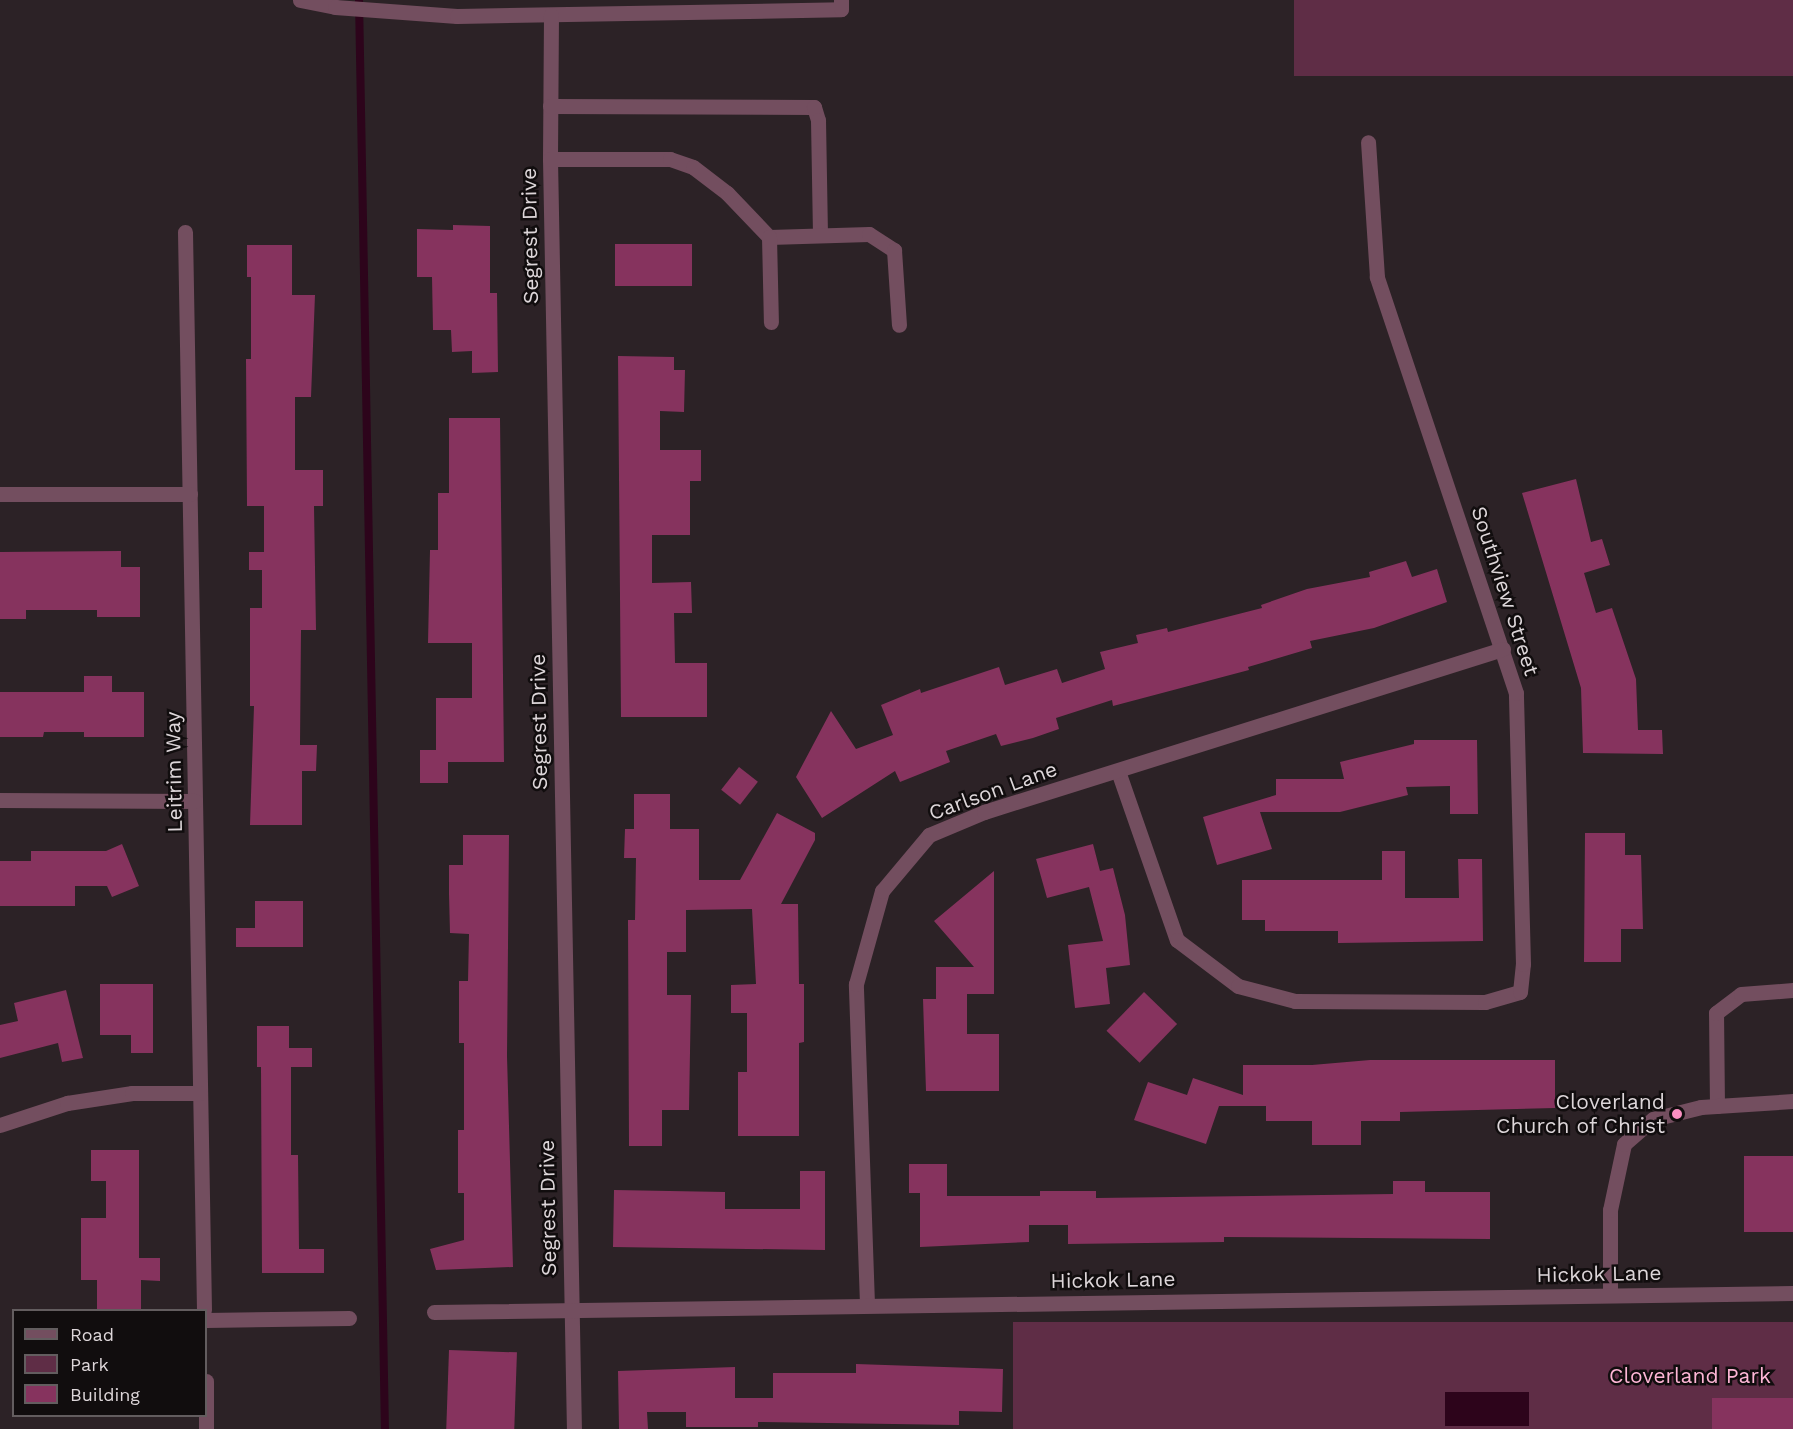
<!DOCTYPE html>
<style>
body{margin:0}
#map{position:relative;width:1793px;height:1429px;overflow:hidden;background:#2c2226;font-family:"Work Sans",sans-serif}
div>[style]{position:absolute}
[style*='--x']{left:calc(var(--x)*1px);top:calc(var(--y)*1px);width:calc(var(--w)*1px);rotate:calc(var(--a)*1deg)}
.green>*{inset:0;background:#5f2d46;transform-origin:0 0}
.water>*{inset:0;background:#2d041b;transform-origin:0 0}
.stream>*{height:8px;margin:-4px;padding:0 4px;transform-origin:4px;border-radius:4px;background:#2d041b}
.building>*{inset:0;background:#86335e;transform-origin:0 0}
.minor>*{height:15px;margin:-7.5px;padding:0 7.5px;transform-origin:7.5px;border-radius:7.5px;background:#734e5f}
.dots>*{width:16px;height:16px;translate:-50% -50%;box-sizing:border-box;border:3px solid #110d0e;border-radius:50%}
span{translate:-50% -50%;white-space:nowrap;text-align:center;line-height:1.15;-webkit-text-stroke:5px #110d0e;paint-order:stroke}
.street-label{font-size:21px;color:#ddd6d9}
.poi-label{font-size:21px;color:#ddd6d9}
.right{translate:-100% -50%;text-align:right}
.park-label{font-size:21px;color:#feb6d6}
.legend{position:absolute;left:12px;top:1309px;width:195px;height:108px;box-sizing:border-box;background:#110d0e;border:2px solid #635d5f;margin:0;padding:8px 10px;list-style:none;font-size:18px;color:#ddd6d9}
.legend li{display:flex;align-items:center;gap:12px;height:30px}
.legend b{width:30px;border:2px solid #635d5f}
</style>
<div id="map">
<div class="green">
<i style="left:1294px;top:0;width:499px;height:76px"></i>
<i style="left:1793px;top:1322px;width:107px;height:780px;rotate:90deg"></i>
</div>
<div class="water">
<i style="left:1529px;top:1392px;width:34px;height:84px;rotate:90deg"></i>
</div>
<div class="stream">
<i style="--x:359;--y:0;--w:1429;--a:88.96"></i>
</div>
<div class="building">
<i style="clip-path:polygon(453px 225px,490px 226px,490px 293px,497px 293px,498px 372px,472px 373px,472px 351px,452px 352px,451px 330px,433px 330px,432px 277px,417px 277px,417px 229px,453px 230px)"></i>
<i style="left:615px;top:244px;width:77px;height:42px"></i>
<i style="clip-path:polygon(247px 245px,292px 245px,292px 295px,315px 295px,311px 397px,295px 397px,295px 470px,323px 470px,323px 506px,314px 506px,316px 630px,301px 630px,300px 745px,317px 745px,316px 771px,302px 771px,302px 825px,250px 825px,254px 706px,250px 706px,250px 608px,262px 608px,262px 570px,249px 570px,249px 552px,264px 552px,264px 506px,247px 506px,246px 359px,251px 359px,251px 277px,247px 277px)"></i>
<i style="clip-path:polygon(618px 356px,674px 357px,674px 370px,685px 370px,684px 412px,660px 411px,660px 450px,701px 450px,701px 481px,690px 481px,690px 535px,652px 535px,652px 583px,691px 582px,692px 613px,674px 613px,675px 663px,707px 663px,707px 717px,621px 717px)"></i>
<i style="clip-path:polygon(449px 418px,500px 418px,504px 762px,448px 762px,448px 783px,420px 783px,420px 750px,436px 750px,436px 698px,472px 698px,472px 643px,428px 643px,430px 550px,438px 550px,438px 493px,449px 493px)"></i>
<i style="clip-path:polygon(1576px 479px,1591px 542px,1602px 539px,1610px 565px,1584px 573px,1596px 613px,1612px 608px,1636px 679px,1638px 730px,1662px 730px,1663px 754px,1583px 753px,1581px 688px,1522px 493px)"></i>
<i style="clip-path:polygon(121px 551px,121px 567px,140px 567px,140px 617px,97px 617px,97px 610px,26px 610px,26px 619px,0 619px,0 552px)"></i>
<i style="clip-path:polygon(1406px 561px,1412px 577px,1437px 569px,1447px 602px,1374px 628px,1310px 641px,1312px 648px,1248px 667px,1249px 670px,1113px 706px,1112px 700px,1056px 718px,1059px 729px,1033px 738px,1001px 746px,996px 734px,946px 751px,950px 762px,900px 782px,895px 771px,822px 818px,796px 777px,831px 711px,856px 749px,893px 735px,881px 705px,920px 689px,921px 693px,999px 667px,1005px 685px,1057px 669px,1062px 683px,1105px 669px,1100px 652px,1138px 643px,1136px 635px,1167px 628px,1168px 632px,1262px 608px,1261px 605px,1307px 589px,1370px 577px,1369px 572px)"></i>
<i style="clip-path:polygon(84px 676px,112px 676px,112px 692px,144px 692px,144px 737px,84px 737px,84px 732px,44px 732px,43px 737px,0 737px,0 692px,84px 692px)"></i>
<i style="clip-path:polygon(1414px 740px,1477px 740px,1478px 814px,1450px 814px,1450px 786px,1406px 787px,1408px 795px,1340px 812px,1260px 812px,1272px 849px,1217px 865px,1203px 817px,1276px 795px,1276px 779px,1344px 779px,1340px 762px,1414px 744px)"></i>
<i style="left:739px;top:767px;width:24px;height:29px;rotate:38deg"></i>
<i style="clip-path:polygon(634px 794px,670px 794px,670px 829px,699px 829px,699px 880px,740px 880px,777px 813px,815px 833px,815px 840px,781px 904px,798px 904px,799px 984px,804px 984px,804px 1042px,799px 1043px,799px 1136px,738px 1136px,738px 1072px,747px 1072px,747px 1013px,731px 1013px,731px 985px,756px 984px,752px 909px,686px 910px,686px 952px,667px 952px,667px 995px,691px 995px,689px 1110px,662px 1110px,662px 1146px,629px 1146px,628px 920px,635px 920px,636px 858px,624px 858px,625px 829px,634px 829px)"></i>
<i style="clip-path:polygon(1585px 833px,1625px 833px,1625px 855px,1641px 855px,1643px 929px,1621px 929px,1621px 962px,1584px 962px)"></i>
<i style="clip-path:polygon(463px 835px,509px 835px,507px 1056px,513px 1267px,436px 1270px,430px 1249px,464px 1240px,464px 1193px,458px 1193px,458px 1130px,464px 1130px,464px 1043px,459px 1043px,459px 981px,468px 981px,469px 934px,450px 933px,449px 894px,449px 865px,463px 865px)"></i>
<i style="clip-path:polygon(122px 844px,139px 886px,112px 897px,107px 886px,75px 886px,75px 906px,0 906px,0 861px,31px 861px,31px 851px,106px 851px)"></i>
<i style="clip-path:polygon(1093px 844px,1100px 871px,1113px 868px,1125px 915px,1130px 965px,1106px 968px,1110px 1004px,1075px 1008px,1068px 945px,1103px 941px,1089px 887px,1047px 898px,1036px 859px)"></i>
<i style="clip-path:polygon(1382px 851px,1405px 851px,1405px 898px,1459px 898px,1458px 859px,1482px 859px,1483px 941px,1338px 943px,1338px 931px,1265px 931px,1265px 920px,1242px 920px,1242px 880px,1382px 880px)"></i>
<i style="clip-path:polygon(994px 871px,994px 994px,967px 994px,967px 1034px,999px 1034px,999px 1091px,926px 1091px,923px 999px,936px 999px,936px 967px,974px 967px,934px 921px)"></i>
<i style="clip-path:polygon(255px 901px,303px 901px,303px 947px,236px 947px,236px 928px,255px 928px)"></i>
<i style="clip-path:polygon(100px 984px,153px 984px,153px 1053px,131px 1053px,131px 1035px,100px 1035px)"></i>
<i style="clip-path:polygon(66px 990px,83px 1058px,62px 1062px,58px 1043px,0 1058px,0 1025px,18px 1021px,14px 1003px)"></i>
<i style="left:1144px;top:992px;width:46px;height:54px;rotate:44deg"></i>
<i style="clip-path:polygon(257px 1026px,289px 1026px,289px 1048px,312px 1048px,312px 1067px,291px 1067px,291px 1155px,298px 1155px,299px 1249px,324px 1249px,324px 1273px,262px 1273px,261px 1067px,257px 1067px)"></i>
<i style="clip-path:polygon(1370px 1060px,1555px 1060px,1555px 1108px,1400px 1112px,1400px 1121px,1361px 1121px,1361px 1145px,1312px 1145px,1312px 1121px,1266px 1121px,1266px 1106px,1219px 1106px,1206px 1144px,1134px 1120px,1148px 1082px,1187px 1095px,1193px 1078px,1243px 1095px,1243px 1065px,1312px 1065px)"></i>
<i style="clip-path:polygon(91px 1150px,139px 1150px,139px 1258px,160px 1258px,160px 1281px,141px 1280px,141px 1311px,97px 1311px,97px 1280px,81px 1280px,81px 1218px,106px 1218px,106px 1181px,91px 1181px)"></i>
<i style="left:1793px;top:1156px;width:76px;height:49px;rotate:90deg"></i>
<i style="clip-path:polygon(909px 1164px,947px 1164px,947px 1196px,1040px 1196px,1040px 1191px,1096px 1191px,1096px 1198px,1393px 1194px,1393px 1181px,1425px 1181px,1425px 1192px,1490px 1192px,1490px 1239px,1224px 1237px,1224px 1242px,1068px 1244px,1068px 1225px,1029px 1225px,1029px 1242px,920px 1247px,920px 1193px,909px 1193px)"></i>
<i style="clip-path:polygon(800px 1171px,825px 1171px,825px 1250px,613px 1247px,614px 1190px,725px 1192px,725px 1209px,800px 1209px)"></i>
<i style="left:449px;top:1350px;width:68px;height:79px;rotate:2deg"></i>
<i style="clip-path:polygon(856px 1364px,1003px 1369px,1002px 1412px,959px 1411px,959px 1425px,758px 1422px,758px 1427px,686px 1427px,686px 1412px,647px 1412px,648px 1429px,619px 1429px,618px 1371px,735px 1367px,735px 1398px,773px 1398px,773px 1373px,856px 1373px)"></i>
<i style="left:1712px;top:1398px;width:81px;height:31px"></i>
</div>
<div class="minor">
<i style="--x:300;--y:0;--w:36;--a:11"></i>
<i style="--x:335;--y:7;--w:122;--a:4.2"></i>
<i style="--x:457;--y:16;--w:384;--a:-1"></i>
<i style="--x:841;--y:9;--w:9;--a:-90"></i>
<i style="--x:551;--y:15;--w:144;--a:90.4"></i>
<i style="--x:550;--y:159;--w:1270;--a:88.92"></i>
<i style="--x:550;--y:106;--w:264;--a:0.2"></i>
<i style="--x:814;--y:107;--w:14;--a:73"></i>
<i style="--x:818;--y:120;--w:115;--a:89"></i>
<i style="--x:550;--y:159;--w:120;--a:0"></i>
<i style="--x:670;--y:159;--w:24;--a:19"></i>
<i style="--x:693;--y:167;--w:43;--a:37.4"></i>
<i style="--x:727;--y:193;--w:61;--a:46.3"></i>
<i style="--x:769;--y:237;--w:100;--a:-1.7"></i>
<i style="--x:869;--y:234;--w:30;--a:33"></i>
<i style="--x:894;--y:250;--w:75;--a:86.2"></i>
<i style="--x:185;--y:232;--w:1078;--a:88.99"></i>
<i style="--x:769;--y:237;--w:85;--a:88.7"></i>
<i style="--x:0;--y:494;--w:190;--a:0"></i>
<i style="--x:1118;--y:771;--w:179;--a:70.8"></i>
<i style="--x:1177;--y:940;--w:76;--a:37"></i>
<i style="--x:1238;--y:986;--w:59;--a:14.7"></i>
<i style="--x:1295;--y:1001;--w:190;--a:0.3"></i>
<i style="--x:1485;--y:1002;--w:36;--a:-16"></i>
<i style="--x:1520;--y:992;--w:28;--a:-84"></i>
<i style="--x:1523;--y:964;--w:271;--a:-91.5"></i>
<i style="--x:1516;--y:693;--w:439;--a:-108.5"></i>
<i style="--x:1377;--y:277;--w:135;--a:-93.8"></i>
<i style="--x:0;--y:800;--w:195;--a:0.3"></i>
<i style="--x:1717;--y:1106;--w:93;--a:-90.6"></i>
<i style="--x:1716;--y:1013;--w:31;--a:-37"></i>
<i style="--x:1741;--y:994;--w:52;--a:-4.4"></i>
<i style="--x:0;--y:1125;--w:71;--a:-18.2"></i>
<i style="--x:67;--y:1103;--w:66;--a:-8.7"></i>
<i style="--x:132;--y:1093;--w:68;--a:0"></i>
<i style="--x:1610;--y:1295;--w:85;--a:-90"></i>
<i style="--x:1610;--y:1210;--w:67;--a:-78"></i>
<i style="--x:1624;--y:1144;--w:38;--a:-41"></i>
<i style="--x:1653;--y:1119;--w:49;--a:-14"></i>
<i style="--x:1701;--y:1107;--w:92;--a:-3.7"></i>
<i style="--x:867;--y:1304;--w:320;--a:-92"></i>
<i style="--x:856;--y:984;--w:97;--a:-74.4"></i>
<i style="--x:882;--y:891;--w:73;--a:-50"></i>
<i style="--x:929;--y:835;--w:60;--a:-22.7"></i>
<i style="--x:984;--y:812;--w:544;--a:-17.44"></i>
<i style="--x:434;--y:1312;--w:1359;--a:-0.8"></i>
<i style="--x:206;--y:1320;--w:143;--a:-0.8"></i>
<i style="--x:206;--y:1381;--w:48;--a:90"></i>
</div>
<div class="dots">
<i style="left:1677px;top:1114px;background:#fc8fc2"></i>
</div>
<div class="street-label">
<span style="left:530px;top:236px;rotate:-91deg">Segrest Drive</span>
<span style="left:1505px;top:591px;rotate:72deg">Southview Street</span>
<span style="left:539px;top:722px;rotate:-91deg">Segrest Drive</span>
<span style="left:174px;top:772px;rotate:-91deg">Leitrim Way</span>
<span style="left:993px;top:791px;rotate:-20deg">Carlson Lane</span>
<span style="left:548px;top:1208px;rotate:-91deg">Segrest Drive</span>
<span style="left:1599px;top:1274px;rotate:-1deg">Hickok Lane</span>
<span style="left:1113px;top:1280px;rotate:-1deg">Hickok Lane</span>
</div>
<div class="poi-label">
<span class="right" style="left:1665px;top:1114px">Cloverland<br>Church of Christ</span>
</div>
<div class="park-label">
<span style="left:1690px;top:1376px">Cloverland Park</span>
</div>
<ul class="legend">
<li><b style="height:8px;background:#734e5f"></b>Road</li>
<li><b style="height:16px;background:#5f2d46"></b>Park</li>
<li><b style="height:16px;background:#86335e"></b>Building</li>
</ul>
</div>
